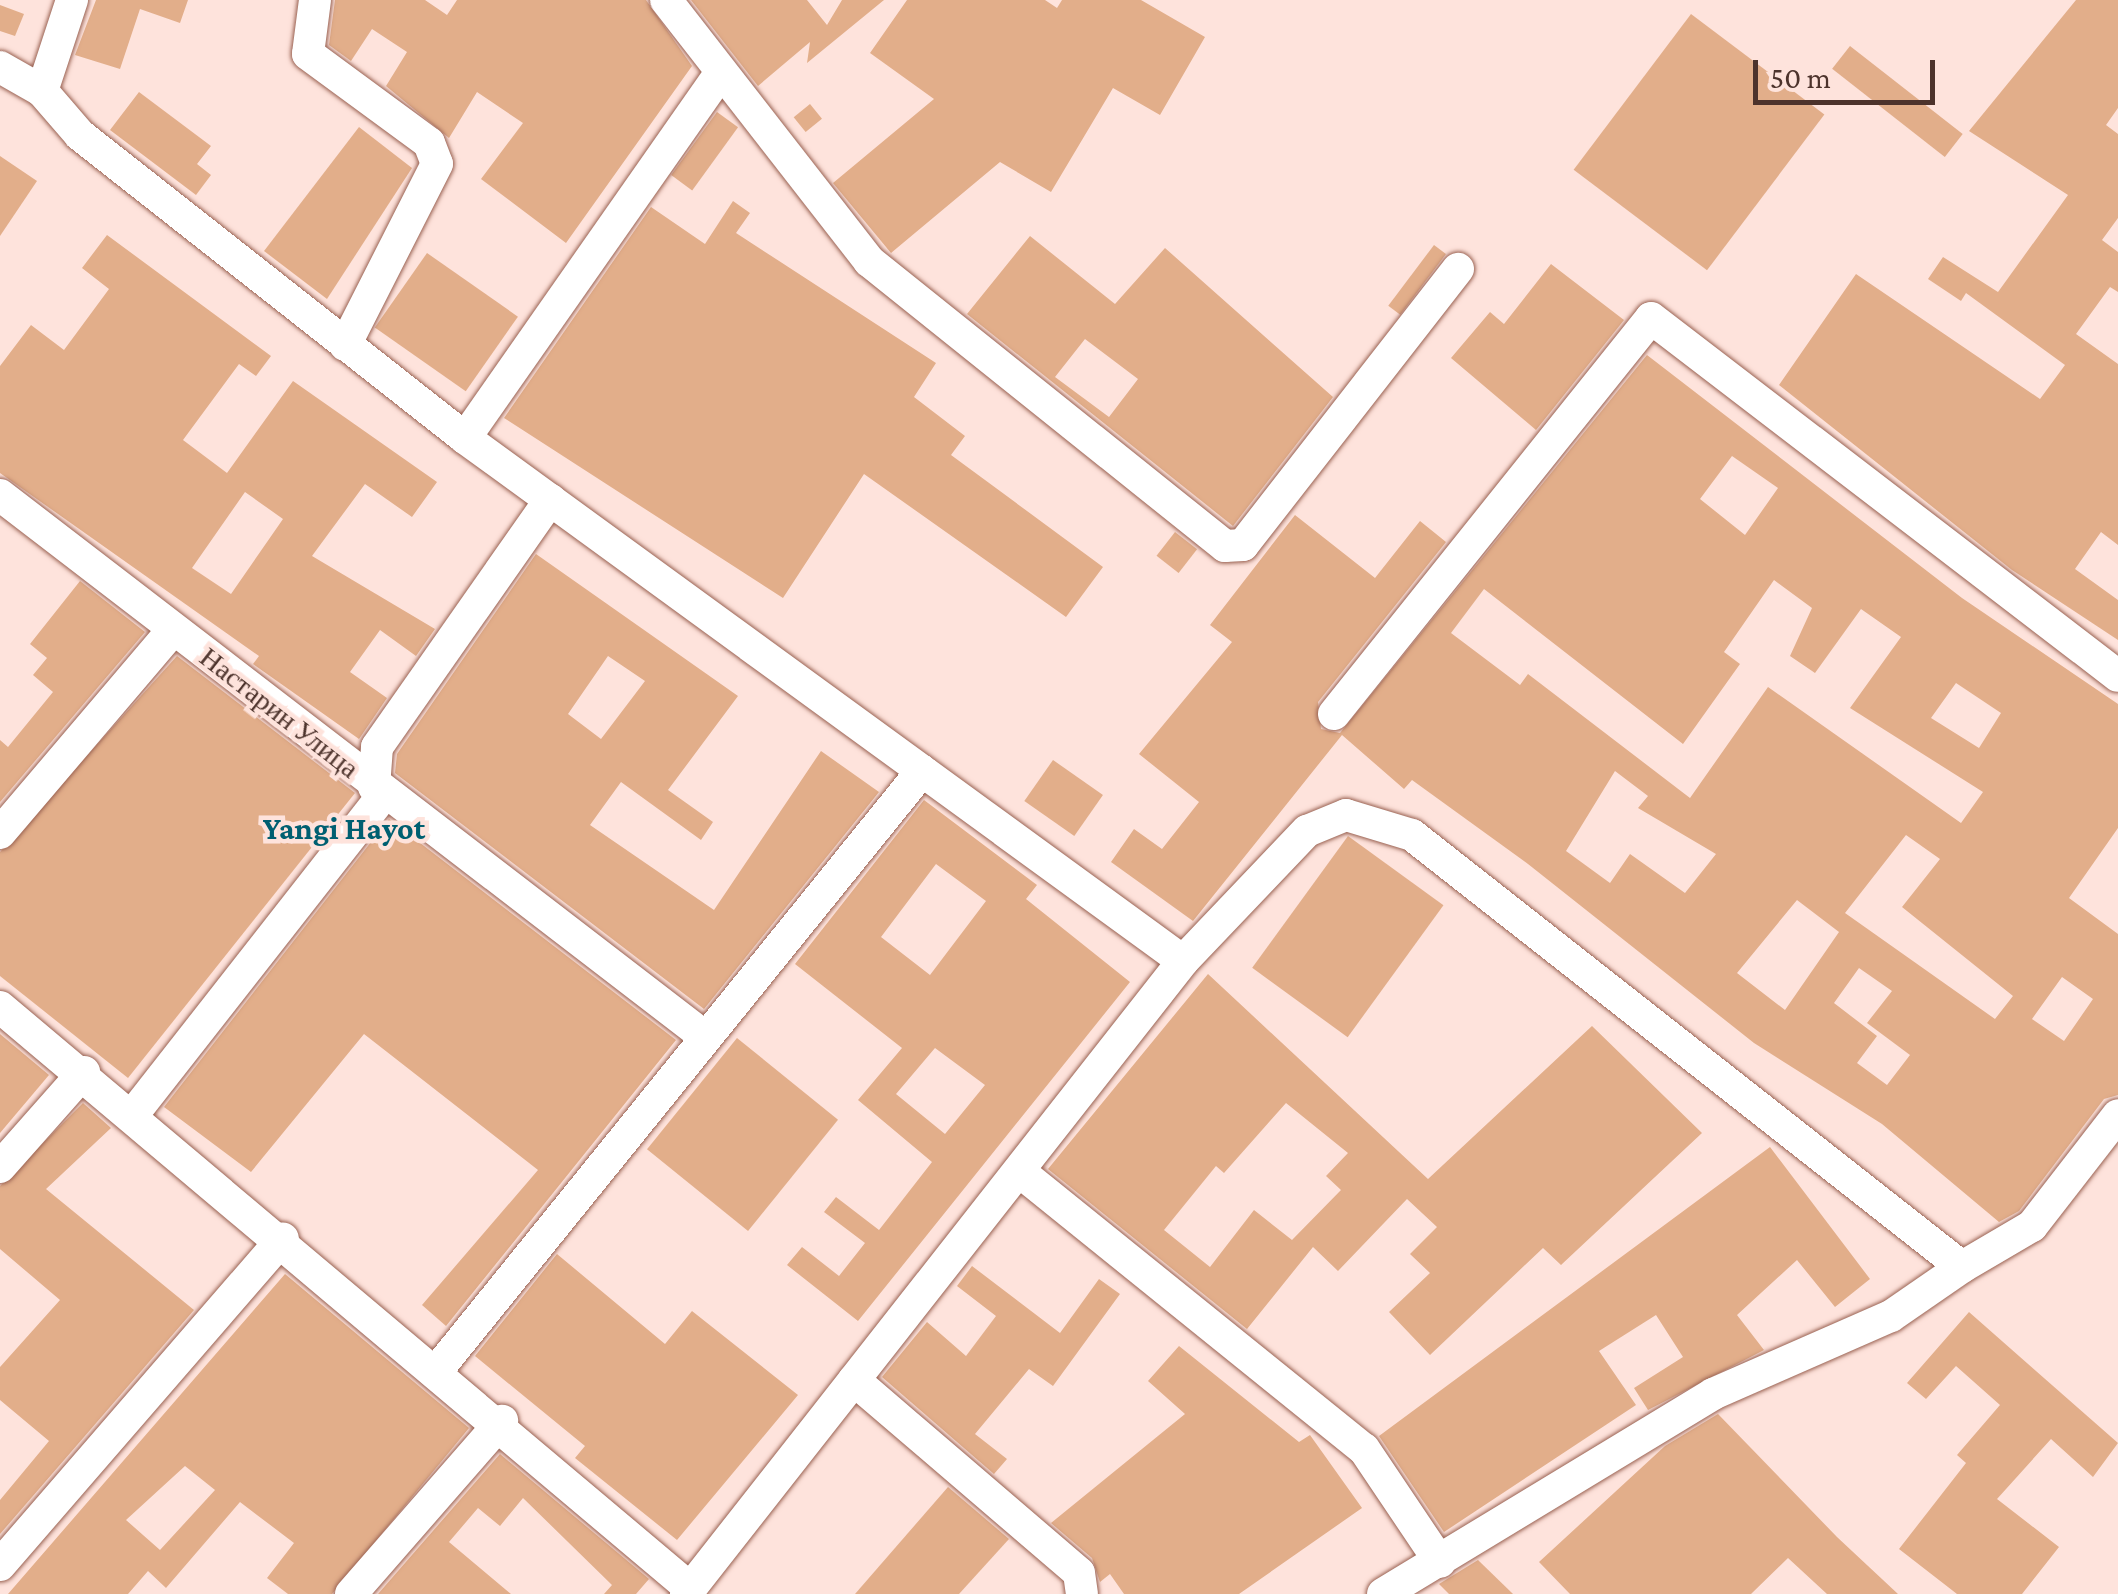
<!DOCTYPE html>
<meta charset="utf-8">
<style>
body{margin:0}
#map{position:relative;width:2118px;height:1594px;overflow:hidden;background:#fee3dc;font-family:"Crimson Pro",serif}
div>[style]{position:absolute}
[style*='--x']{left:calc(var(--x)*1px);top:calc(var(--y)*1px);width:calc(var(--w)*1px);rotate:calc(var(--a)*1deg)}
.building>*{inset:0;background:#e2ae8a;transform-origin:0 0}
.roads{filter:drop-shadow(0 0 2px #996151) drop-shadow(0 0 2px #996151)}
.minor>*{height:32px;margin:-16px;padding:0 16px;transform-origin:16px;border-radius:16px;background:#fff}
span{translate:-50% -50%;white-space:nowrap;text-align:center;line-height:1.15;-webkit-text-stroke:9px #fee3dc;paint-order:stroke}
.street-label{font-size:28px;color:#4d332c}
.quarter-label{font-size:32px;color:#005f71;font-weight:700}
.scale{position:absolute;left:1753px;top:60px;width:182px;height:45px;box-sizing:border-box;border:5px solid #4d332c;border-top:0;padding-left:12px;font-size:30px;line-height:35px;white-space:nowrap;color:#4d332c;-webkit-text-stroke:8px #fee3dc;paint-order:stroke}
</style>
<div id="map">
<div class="building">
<i style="clip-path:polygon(96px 0,188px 0,180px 23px,140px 9px,120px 69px,75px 55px)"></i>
<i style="clip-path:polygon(335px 0,425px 0,447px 15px,457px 0,646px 0,692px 66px,566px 243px,481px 179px,523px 123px,477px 92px,449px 138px,386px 86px,407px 52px,372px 29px,351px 61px,329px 45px)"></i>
<i style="clip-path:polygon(691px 0,807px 0,827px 25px,842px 0,884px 0,807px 63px,810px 42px,758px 86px)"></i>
<i style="clip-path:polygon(907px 0,1045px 0,1057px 8px,1062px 0,1141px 0,1205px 37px,1160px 115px,1113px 88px,1051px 192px,1000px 162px,891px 253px,833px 183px,934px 99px,870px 53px)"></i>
<i style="clip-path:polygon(2076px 0,2118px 0,2118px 108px,2106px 125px,2118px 134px,2118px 218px,2102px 240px,2118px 252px,2118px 292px,2110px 287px,2076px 334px,2118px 364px,2118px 545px,2101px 532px,2075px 569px,2118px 600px,2118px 640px,2012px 570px,1779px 385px,1856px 274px,2040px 399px,2065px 365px,1966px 293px,1961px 301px,1928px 279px,1943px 257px,1998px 292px,2068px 195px,1969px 131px)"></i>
<i style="clip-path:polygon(0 5px,24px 14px,15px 36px,0 31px)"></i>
<i style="left:1691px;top:14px;width:167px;height:195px;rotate:37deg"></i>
<i style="left:1850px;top:46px;width:143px;height:29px;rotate:38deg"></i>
<i style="clip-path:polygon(139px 92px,211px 146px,197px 164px,211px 175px,196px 195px,110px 130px)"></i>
<i style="left:810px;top:104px;width:19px;height:21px;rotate:51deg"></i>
<i style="left:717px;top:112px;width:26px;height:78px;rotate:36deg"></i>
<i style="clip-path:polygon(359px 127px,412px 168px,327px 299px,264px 251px)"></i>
<i style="clip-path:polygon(0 156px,37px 181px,0 236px)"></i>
<i style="clip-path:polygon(733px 201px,750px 213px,736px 233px,936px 363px,914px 397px,965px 436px,951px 455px,1103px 567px,1066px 617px,864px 474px,783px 598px,504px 418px,651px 207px,705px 244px)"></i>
<i style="clip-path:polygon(evenodd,107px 235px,271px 356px,256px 376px,239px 364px,183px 440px,227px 473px,293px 381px,437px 482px,412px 517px,365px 484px,312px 556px,435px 629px,416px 656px,380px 630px,350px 672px,387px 698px,359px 739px,253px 664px,259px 656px,0 473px,0 366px,31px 325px,64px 350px,109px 289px,82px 268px,107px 235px,245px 492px,283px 519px,231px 594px,192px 568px,245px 492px)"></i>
<i style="clip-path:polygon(evenodd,1030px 236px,1115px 304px,1165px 248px,1333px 397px,1233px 526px,967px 314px,1030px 236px,1085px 339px,1138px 379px,1109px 417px,1055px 377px,1085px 339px)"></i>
<i style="left:1434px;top:245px;width:15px;height:76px;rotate:37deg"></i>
<i style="left:427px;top:253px;width:111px;height:91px;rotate:35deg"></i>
<i style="clip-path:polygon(1551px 264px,1624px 320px,1536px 430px,1451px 358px,1490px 312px,1504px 324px)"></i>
<i style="clip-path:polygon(evenodd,1647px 355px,1962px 598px,2118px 704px,2118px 828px,2069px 898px,2118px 934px,2118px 1095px,2104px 1099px,2019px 1211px,1999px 1222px,1882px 1124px,1754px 1043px,1528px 864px,1412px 780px,1404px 789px,1342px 735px,1193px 921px,1111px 862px,1134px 829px,1162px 849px,1199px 802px,1139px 754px,1232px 642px,1210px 625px,1295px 515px,1375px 578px,1420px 521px,1446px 542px,1318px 702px,1321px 729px,1340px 733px,1647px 355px,1732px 456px,1778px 488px,1745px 535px,1700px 499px,1732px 456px,1647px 355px,1774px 580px,1812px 608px,1790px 656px,1815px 673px,1861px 609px,1901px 637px,1850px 708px,1983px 792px,1961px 823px,1768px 687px,1690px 798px,1528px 674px,1520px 685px,1451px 633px,1484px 589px,1683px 744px,1740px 664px,1724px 652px,1774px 580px,1647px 355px,1956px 683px,2001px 713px,1979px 748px,1931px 718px,1956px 683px,1647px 355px,1615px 771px,1648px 796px,1638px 808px,1716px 854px,1685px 893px,1630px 854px,1610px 883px,1566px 851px,1615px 771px,1647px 355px,1906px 835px,1940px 859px,1902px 907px,2013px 996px,1995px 1019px,1845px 913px,1906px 835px,1647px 355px,1797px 900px,1839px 932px,1785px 1010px,1737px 973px,1797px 900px,1647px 355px,1859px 968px,1892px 991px,1867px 1023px,1910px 1055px,1887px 1085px,1857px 1063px,1877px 1036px,1834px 1003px,1859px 968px,1647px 355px,2062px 977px,2093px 999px,2064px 1041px,2032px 1019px,2062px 977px)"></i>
<i style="left:1175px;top:532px;width:28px;height:30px;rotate:38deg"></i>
<i style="clip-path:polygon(evenodd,536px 554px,738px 696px,668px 790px,713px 822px,701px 840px,621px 782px,590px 825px,714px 910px,821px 751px,879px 792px,704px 1009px,395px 773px,397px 754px,536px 554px,608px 656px,645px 681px,601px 739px,568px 714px,608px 656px)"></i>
<i style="clip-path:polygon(80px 581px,145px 632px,0 802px,0 740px,8px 747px,53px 692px,33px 675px,47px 658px,30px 644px)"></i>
<i style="clip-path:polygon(177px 656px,355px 793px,128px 1078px,0 976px,0 852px)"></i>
<i style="left:1053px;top:760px;width:61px;height:50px;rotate:35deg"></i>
<i style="clip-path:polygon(evenodd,924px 800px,1037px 885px,1026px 899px,1130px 982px,858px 1321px,787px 1265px,802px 1247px,839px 1276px,865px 1243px,824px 1212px,836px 1197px,879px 1230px,932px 1162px,858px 1100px,902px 1048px,795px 964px,924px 800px,936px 864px,986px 901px,930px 975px,881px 937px,936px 864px,924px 800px,935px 1048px,985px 1085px,945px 1134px,896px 1094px,935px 1048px)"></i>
<i style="clip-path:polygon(389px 819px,676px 1040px,446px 1326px,422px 1305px,538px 1170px,364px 1034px,251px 1172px,164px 1107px)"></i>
<i style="left:1348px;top:836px;width:118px;height:163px;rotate:36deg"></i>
<i style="clip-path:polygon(evenodd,1208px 974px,1428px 1179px,1592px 1026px,1702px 1133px,1561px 1265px,1543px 1248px,1430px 1355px,1389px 1312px,1430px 1273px,1410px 1254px,1437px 1227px,1407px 1199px,1338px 1271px,1313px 1247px,1247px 1329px,1048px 1169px,1208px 974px,1286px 1103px,1348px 1153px,1326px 1176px,1341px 1190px,1292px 1240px,1254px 1210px,1210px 1267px,1164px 1230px,1216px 1166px,1224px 1173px,1286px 1103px)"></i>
<i style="clip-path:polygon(0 1034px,49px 1075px,0 1133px)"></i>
<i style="left:737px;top:1038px;width:130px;height:143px;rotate:39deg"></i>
<i style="clip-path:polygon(83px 1103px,111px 1128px,46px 1189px,194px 1310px,0 1534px,0 1500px,49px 1441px,0 1400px,0 1367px,60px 1300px,0 1249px,0 1186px)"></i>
<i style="clip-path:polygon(1770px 1147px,1870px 1279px,1835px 1307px,1797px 1260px,1737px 1315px,1764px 1350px,1648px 1410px,1634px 1388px,1683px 1357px,1656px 1315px,1599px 1351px,1636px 1405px,1444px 1532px,1379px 1436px)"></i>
<i style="clip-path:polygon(557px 1254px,665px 1344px,692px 1311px,798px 1395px,677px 1540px,575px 1458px,585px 1446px,475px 1356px)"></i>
<i style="clip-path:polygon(972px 1266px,1060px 1333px,1099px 1279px,1120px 1294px,1053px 1386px,1029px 1369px,975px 1434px,1007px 1459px,994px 1474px,882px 1377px,927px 1322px,966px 1356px,996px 1316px,957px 1286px)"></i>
<i style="clip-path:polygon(evenodd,285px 1274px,469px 1428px,332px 1594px,288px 1594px,267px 1578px,294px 1543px,240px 1502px,166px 1588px,148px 1571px,128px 1594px,8px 1594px,285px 1274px,185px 1466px,215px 1490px,160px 1550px,126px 1520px,185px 1466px)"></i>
<i style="clip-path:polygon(1969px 1312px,2118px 1443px,2093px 1477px,2051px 1439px,1997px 1499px,2059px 1547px,2022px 1594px,1957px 1594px,1899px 1549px,1966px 1463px,1957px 1455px,2000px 1405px,1956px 1366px,1926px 1399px,1907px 1383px)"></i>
<i style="clip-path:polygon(1179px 1346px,1299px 1442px,1310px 1435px,1362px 1508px,1239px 1594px,1124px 1594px,1110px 1574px,1100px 1582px,1092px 1558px,1051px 1523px,1185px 1414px,1148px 1381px)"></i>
<i style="clip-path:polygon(1718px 1414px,1837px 1537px,1898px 1594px,1827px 1594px,1788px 1558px,1751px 1594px,1570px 1594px,1539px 1562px,1665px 1446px)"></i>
<i style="clip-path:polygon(500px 1454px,649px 1579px,636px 1594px,604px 1594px,612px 1585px,523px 1498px,500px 1526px,478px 1508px,449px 1542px,511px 1594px,378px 1594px)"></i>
<i style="clip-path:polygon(948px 1487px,1009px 1539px,959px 1594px,855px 1594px)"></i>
<i style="clip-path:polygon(1478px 1560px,1513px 1594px,1449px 1594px,1439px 1584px)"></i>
</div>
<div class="roads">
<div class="minor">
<i style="--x:72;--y:0;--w:96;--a:108.2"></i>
<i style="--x:42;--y:91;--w:58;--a:49.2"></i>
<i style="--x:80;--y:135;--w:490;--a:38.2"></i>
<i style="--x:465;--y:438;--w:888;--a:36.07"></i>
<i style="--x:315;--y:0;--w:54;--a:97.4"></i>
<i style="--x:308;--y:54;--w:150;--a:36.3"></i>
<i style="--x:429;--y:143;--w:22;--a:69"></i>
<i style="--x:437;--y:164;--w:203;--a:116.9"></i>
<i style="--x:666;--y:0;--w:331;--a:52.1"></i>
<i style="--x:869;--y:261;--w:456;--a:38.7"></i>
<i style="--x:1225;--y:546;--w:18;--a:-3"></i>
<i style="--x:1243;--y:545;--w:350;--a:-52.1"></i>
<i style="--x:0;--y:67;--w:48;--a:29.7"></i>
<i style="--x:465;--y:438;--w:443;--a:-55"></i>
<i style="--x:0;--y:495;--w:888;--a:37.54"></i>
<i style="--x:1334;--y:714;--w:507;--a:-51.32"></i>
<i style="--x:1651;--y:318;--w:588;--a:37.47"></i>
<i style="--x:374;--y:787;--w:40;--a:-85.7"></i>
<i style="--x:377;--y:747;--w:302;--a:-55"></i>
<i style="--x:0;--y:833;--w:265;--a:-49.6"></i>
<i style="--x:0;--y:1007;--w:903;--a:40.11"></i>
<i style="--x:134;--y:1113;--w:404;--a:-51.9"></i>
<i style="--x:0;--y:1167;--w:127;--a:-48.5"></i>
<i style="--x:1019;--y:1171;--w:443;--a:38.9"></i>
<i style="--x:1364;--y:1449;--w:136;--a:56.1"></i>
<i style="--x:439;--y:1368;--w:768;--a:-51.03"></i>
<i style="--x:854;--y:1380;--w:296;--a:40.6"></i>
<i style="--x:1079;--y:1573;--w:21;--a:82"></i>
<i style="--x:0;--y:1565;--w:432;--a:-49.1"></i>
<i style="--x:351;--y:1594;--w:230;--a:-48.9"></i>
<i style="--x:686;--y:1594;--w:805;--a:-51.86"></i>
<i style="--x:1183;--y:961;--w:180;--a:-46.4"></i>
<i style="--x:1307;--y:831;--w:42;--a:-22.3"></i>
<i style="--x:1346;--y:815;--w:69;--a:16.9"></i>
<i style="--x:1412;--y:835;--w:699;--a:38.15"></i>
<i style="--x:1962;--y:1267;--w:81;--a:-30.4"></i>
<i style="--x:2032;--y:1226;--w:140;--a:-52.2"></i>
<i style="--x:1383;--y:1594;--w:386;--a:-31.2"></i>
<i style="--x:1713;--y:1394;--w:194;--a:-23.7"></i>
<i style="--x:1891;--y:1316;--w:86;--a:-34.6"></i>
</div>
</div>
<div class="street-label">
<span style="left:279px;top:713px;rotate:38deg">Настарин Улица</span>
</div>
<div class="quarter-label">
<span style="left:344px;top:828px">Yangi Hayot</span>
</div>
<div class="scale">50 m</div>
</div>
